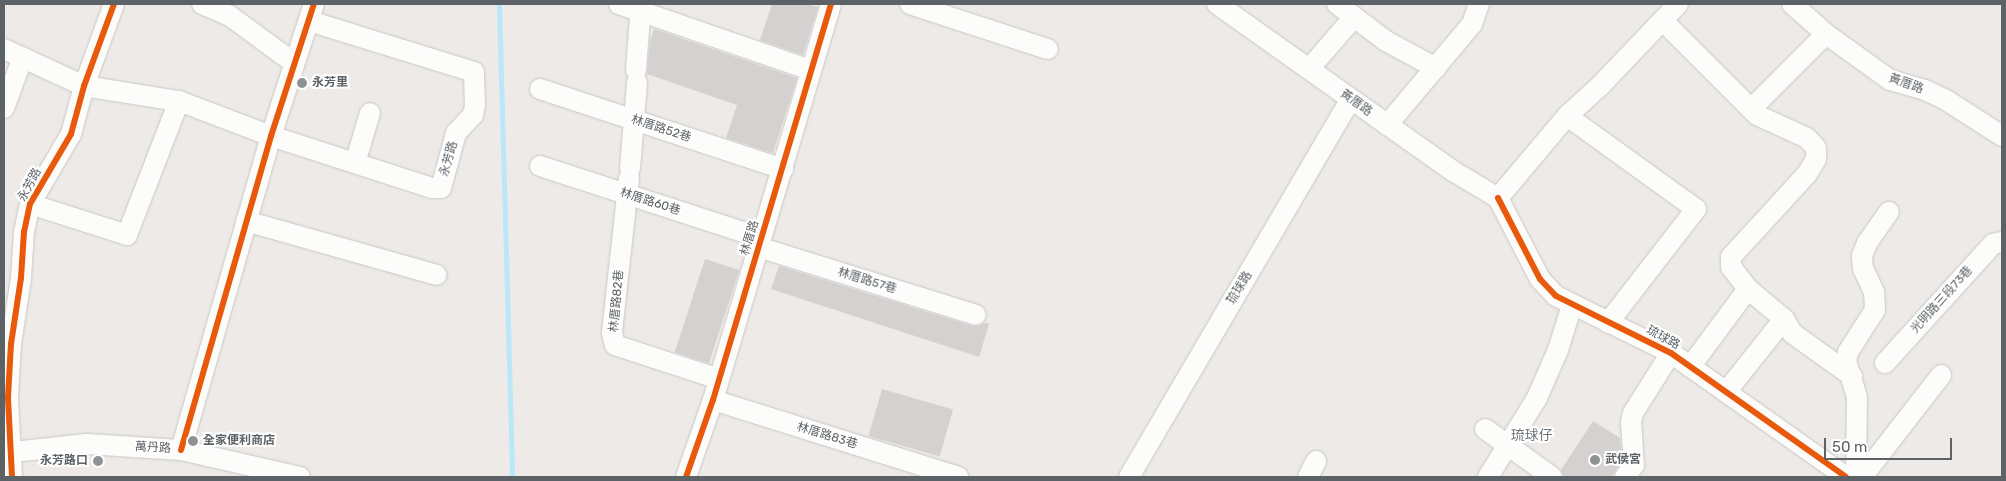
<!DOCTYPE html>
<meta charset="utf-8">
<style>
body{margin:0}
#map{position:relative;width:2006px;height:481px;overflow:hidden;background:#edeae7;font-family:Rubik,"Noto Sans TC",sans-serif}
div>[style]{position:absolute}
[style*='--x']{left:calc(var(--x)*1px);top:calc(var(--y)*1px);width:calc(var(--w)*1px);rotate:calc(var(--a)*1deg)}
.stream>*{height:5px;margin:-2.5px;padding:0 2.5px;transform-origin:2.5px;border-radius:2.5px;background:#bbe8f8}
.building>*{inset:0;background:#d4d1d0;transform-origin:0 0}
.roads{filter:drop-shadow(0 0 1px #c8c8c8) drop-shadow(0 0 1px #c8c8c8)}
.minor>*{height:20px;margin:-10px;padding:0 10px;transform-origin:10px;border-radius:10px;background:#fcfcfb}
.cycleway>*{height:6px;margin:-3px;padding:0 3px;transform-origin:3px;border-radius:3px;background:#e8590c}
.dots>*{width:14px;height:14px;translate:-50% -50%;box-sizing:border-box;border:2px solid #fff;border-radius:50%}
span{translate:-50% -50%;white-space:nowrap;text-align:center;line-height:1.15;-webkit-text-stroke:4px #fff;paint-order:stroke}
.poi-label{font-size:12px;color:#5c6266;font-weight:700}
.left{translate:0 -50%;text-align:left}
.right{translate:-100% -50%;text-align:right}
.street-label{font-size:12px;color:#5c6266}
.neighbourhood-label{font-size:14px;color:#6d7478}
.frame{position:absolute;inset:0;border:5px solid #5c6266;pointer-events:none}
.scale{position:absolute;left:1824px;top:438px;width:128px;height:22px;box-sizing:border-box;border:2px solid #5c6266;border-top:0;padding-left:6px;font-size:15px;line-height:18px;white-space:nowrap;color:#5c6266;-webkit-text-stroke:4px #fff;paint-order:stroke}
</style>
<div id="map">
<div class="stream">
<i style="--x:499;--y:4;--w:473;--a:88.4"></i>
</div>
<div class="building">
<i style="clip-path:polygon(772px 4px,806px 4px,818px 7px,803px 55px,760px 40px)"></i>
<i style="clip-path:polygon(654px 29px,797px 78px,773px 153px,726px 138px,737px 105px,647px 74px,650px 41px)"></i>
<i style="left:705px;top:259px;width:36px;height:98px;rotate:18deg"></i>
<i style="clip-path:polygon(779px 266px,972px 326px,979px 326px,985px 323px,989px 324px,979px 357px,771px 289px)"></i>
<i style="left:882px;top:389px;width:74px;height:49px;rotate:16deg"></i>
<i style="clip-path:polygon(1593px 421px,1620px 438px,1622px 461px,1611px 477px,1564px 477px,1561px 470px)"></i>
</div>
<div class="roads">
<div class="minor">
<i style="--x:202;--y:4;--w:30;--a:23"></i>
<i style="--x:230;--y:16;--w:79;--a:36.3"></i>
<i style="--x:619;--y:4;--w:203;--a:19"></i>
<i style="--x:910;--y:4;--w:145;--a:18.1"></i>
<i style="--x:1217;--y:4;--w:289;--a:35.3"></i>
<i style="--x:1453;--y:171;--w:52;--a:31"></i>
<i style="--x:1337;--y:4;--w:61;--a:37.1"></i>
<i style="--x:1386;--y:41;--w:57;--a:28.4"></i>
<i style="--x:1792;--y:4;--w:45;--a:41.4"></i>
<i style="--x:1826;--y:34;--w:79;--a:35.7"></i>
<i style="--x:1890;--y:80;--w:36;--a:16"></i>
<i style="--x:1925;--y:90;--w:23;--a:25"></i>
<i style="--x:1946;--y:100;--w:67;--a:32.7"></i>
<i style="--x:1663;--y:21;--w:133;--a:45"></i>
<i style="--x:1757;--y:115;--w:55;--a:24.7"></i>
<i style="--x:1807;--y:138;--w:13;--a:48"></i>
<i style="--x:1816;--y:148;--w:11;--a:90"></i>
<i style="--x:1816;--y:159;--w:17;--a:121"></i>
<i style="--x:1807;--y:174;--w:113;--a:132.5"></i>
<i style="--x:1731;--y:257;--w:10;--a:90"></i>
<i style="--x:1731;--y:267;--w:28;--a:52"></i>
<i style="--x:1748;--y:289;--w:47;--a:39.8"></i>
<i style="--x:1784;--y:319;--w:16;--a:60"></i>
<i style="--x:1792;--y:333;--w:74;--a:35.6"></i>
<i style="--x:4;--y:49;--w:88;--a:24.8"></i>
<i style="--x:84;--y:86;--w:96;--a:9"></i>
<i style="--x:179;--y:101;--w:98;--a:20.8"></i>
<i style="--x:271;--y:136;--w:169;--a:17.9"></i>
<i style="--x:432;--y:188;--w:9;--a:0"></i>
<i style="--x:441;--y:188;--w:57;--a:-74.7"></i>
<i style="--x:456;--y:133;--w:25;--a:-47"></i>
<i style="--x:473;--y:115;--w:10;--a:-79"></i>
<i style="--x:475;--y:105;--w:33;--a:-92"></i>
<i style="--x:474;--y:72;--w:173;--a:-162.8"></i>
<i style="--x:1309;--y:69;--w:69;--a:-49.1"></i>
<i style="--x:636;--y:70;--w:66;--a:-85.7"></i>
<i style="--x:540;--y:89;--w:256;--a:18.2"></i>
<i style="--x:4;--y:108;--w:54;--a:-69.6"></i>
<i style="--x:1751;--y:109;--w:106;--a:-45"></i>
<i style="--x:1567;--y:116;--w:159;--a:35.8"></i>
<i style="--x:1696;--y:209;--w:144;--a:127.7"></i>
<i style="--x:1387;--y:125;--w:132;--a:-49.9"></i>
<i style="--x:1472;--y:24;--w:21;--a:-71"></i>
<i style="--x:355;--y:163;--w:52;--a:-73.3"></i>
<i style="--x:540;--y:166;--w:232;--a:18"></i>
<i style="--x:630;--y:168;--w:86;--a:-85.3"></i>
<i style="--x:629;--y:178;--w:156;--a:96.3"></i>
<i style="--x:612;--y:333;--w:12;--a:76"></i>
<i style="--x:615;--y:345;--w:109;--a:18.1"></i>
<i style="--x:1498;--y:198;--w:91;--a:62.6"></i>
<i style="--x:1540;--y:279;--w:23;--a:47"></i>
<i style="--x:1556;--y:296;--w:128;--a:26.4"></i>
<i style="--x:1671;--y:353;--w:214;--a:35.3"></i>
<i style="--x:1498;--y:198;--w:107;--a:-49.9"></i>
<i style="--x:1567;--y:116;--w:45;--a:-42.3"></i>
<i style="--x:1600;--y:86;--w:113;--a:-46.4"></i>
<i style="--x:30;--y:204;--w:102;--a:17.7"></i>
<i style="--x:127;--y:235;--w:144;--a:-68.8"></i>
<i style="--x:246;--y:221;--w:198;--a:15.8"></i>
<i style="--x:758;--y:247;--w:228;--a:17.3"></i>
<i style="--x:1885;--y:363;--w:161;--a:-47.8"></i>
<i style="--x:1993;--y:244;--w:9;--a:-13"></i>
<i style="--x:1690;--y:367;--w:97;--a:-53.4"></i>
<i style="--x:1726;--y:392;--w:93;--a:-51.5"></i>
<i style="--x:713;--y:400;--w:257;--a:17.4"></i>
<i style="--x:1485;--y:429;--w:82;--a:35.6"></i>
<i style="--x:181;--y:450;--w:327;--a:-74"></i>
<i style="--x:271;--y:136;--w:139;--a:-72"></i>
<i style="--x:4;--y:453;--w:83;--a:-6.2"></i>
<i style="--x:87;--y:444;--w:94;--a:3.7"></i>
<i style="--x:181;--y:450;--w:122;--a:12.8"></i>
<i style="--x:12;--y:477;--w:80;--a:-92.9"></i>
<i style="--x:8;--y:397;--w:53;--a:-86.8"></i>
<i style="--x:11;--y:344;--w:67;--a:-81.4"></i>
<i style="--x:21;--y:278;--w:46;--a:-86.3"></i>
<i style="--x:24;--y:232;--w:29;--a:-78"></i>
<i style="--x:30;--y:204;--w:81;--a:-59.6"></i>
<i style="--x:71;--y:134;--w:50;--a:-74.8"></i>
<i style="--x:84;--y:86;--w:87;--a:-69.9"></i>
<i style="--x:686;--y:477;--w:82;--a:-70.7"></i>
<i style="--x:713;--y:400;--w:413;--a:-73.4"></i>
<i style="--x:1129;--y:477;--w:438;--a:-59.6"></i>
<i style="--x:1308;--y:477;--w:18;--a:-63"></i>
<i style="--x:1488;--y:477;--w:93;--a:-58.2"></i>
<i style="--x:1537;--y:398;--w:52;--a:-66.4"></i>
<i style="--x:1558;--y:350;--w:47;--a:-72.7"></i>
<i style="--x:1625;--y:477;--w:15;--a:-53"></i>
<i style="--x:1634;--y:465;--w:43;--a:-94"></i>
<i style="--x:1631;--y:422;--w:9;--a:-77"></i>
<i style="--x:1633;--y:413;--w:71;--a:-57.7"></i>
<i style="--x:1856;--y:477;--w:80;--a:-89.3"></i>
<i style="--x:1857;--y:397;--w:38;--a:-107"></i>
<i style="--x:1846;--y:361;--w:9;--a:-77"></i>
<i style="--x:1848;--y:352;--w:50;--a:-57.3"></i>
<i style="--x:1875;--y:310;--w:18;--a:-93"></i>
<i style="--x:1874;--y:292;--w:26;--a:-115"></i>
<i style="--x:1863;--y:268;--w:12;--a:-95"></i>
<i style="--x:1862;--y:256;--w:14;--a:-69"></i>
<i style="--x:1867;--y:243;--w:38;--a:-55"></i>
<i style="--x:1862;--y:477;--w:129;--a:-52.2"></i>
</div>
</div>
<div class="cycleway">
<i style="--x:1498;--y:198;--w:91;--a:62.6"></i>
<i style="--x:1540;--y:279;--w:23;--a:47"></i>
<i style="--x:1556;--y:296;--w:128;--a:26.4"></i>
<i style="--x:1671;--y:353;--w:214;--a:35.3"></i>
<i style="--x:181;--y:450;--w:327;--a:-74"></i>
<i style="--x:271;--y:136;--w:139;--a:-72"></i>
<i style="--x:12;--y:477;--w:80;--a:-92.9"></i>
<i style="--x:8;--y:397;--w:53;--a:-86.8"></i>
<i style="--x:11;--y:344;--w:67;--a:-81.4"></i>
<i style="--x:21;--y:278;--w:46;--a:-86.3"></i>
<i style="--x:24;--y:232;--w:29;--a:-78"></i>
<i style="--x:30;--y:204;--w:81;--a:-59.6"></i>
<i style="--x:71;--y:134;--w:50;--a:-74.8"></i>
<i style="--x:84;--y:86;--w:87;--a:-69.9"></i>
<i style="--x:686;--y:477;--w:82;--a:-70.7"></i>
<i style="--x:713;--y:400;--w:413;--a:-73.4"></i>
</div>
<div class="dots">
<i style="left:302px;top:83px;background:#8f9293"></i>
<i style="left:193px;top:441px;background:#8f9293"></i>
<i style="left:1595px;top:460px;background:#8f9293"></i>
<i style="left:98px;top:461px;background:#8f9293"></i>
</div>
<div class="poi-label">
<span class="left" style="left:312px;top:83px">永芳里</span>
<span class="left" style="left:203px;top:441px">全家便利商店</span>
<span class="left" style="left:1605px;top:460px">武侯宮</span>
<span class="right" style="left:88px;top:461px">永芳路口</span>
</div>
<div class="street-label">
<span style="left:1906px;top:84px;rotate:20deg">黃厝路</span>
<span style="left:1356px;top:103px;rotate:36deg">黃厝路</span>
<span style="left:661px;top:129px;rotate:18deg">林厝路52巷</span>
<span style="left:449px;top:159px;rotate:-74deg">永芳路</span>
<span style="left:30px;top:185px;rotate:-62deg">永芳路</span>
<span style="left:650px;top:202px;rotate:18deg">林厝路60巷</span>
<span style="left:750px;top:238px;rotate:-73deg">林厝路</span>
<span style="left:867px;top:281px;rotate:17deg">林厝路57巷</span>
<span style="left:1240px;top:288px;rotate:-59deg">琉球路</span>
<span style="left:1942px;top:300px;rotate:-48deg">光明路三段73巷</span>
<span style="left:617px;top:301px;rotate:-85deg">林厝路82巷</span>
<span style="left:1663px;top:338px;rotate:28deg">琉球路</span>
<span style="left:827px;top:436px;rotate:17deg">林厝路83巷</span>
<span style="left:153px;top:448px;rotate:3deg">萬丹路</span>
</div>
<div class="neighbourhood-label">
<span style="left:1532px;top:436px">琉球仔</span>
</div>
<div class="frame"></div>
<div class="scale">50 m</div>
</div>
